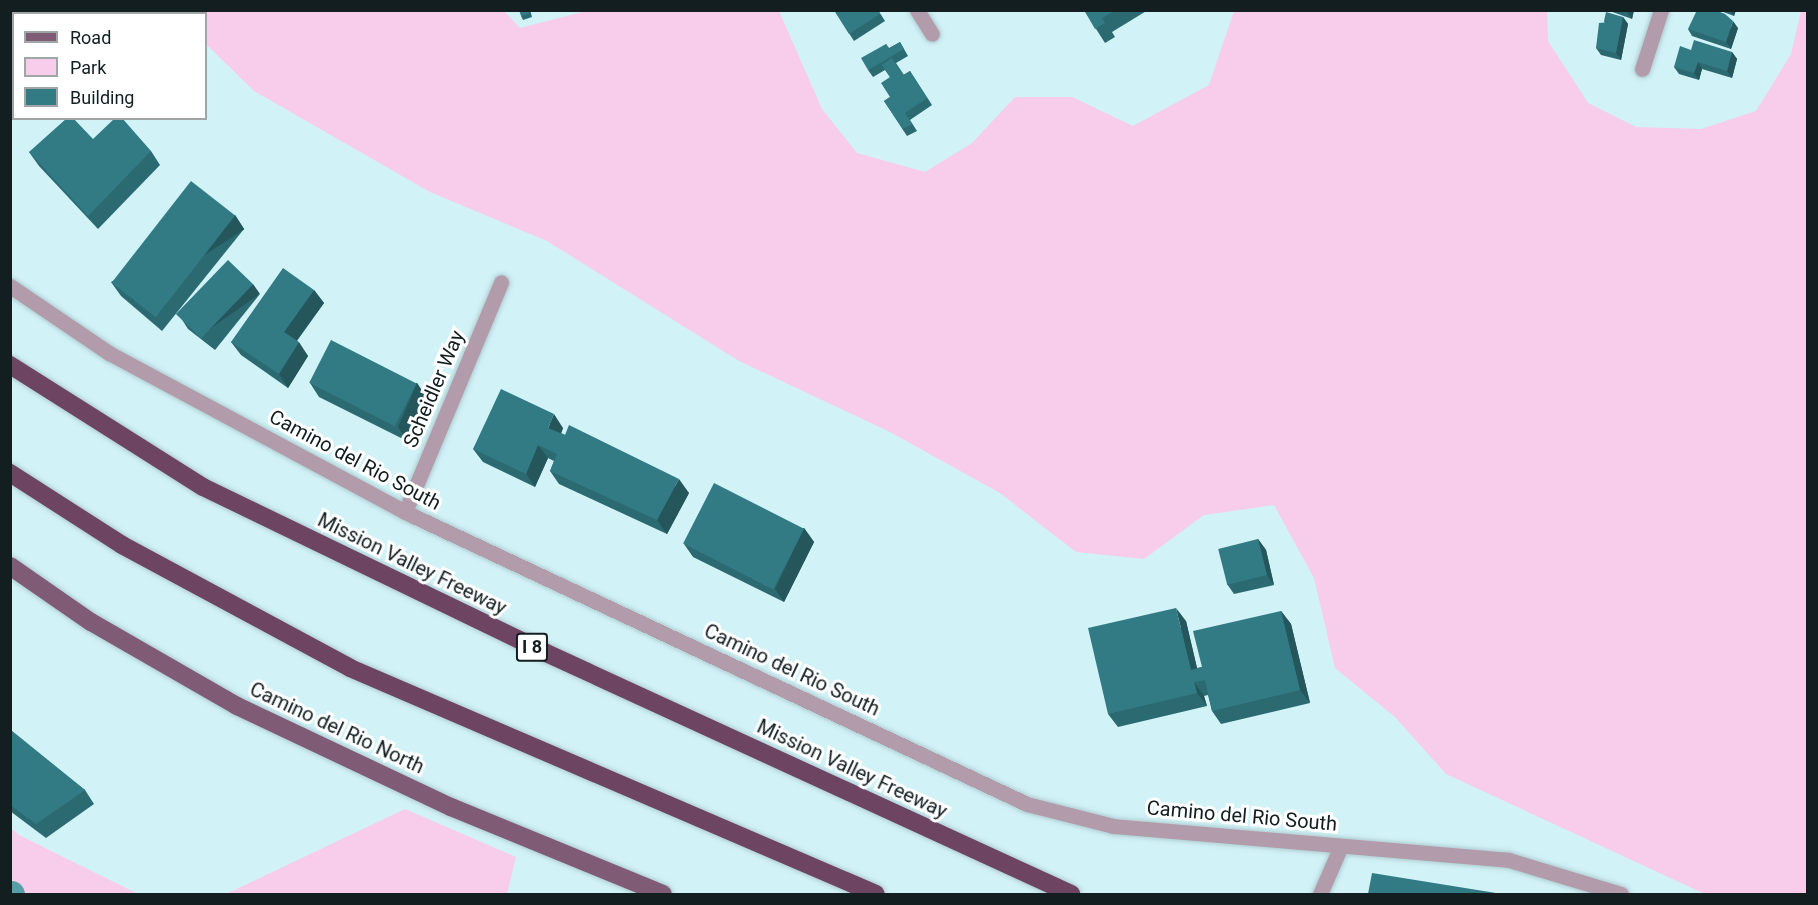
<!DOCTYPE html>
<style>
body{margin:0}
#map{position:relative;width:1818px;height:905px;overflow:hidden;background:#d1f2f7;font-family:Roboto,sans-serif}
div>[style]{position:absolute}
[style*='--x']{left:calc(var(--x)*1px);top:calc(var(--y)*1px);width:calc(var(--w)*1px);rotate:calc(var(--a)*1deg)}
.green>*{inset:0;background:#f8cceb}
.river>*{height:27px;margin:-13.5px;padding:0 13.5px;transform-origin:13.5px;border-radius:13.5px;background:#589ea7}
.roads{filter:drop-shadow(0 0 2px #afccd0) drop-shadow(0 0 2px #afccd0)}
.minor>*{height:15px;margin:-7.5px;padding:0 7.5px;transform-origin:7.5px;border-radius:7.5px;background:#b29cab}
.major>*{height:18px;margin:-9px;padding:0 9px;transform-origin:9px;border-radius:9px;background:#805b76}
.highway>*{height:18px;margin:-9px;padding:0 9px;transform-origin:9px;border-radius:9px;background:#6e4463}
.wall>*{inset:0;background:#2c6a72}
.shaded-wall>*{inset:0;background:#24565c;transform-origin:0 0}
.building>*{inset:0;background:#337b84;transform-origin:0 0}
span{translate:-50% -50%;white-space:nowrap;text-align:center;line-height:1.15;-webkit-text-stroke:6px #fff;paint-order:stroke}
.shield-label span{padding:2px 4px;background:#fff;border:2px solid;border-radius:4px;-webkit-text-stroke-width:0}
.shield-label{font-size:18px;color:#121e20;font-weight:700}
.street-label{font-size:20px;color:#121e20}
.frame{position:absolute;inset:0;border:12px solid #121e20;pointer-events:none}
.legend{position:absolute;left:12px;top:12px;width:195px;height:108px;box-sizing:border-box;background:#fff;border:2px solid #a0a5a6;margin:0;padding:8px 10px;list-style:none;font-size:18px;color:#121e20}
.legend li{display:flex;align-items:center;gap:12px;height:30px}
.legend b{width:30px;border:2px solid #a0a5a6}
</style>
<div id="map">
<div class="green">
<i style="clip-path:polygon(170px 11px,504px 11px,520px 28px,586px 11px,779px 11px,822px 109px,857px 153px,925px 172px,972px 143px,1015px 97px,1072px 97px,1133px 126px,1209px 85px,1234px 11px,1547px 11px,1548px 41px,1588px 103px,1636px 127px,1701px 129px,1756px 111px,1791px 54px,1801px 11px,1807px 11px,1807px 894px,1705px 894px,1446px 774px,1395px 717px,1335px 668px,1314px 578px,1274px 505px,1204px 515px,1144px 559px,1076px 552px,1000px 493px,890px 432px,739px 361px,547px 241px,430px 192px,254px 91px,206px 44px,206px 14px)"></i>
<i style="clip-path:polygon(405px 809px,516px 857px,507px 894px,226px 894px)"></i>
<i style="clip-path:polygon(11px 828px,19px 835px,138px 894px,11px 894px)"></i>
</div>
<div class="river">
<i style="--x:10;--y:894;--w:1;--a:0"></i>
</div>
<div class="roads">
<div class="minor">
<i style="--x:917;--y:10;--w:28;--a:58"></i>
<i style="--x:1642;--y:69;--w:62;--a:-72.1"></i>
<i style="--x:10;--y:286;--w:120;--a:34.1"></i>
<i style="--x:109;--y:353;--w:336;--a:28.2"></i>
<i style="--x:405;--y:512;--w:687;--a:25.15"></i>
<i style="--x:1027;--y:804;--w:89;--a:14.3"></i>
<i style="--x:1113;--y:826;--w:397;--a:4.9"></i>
<i style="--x:1509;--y:860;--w:117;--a:16.9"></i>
<i style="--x:405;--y:512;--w:249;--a:-67.3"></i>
<i style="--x:1320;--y:894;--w:52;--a:-66.4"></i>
</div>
<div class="major">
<i style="--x:10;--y:566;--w:98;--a:34.7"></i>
<i style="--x:91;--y:622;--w:168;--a:29.9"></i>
<i style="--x:237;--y:706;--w:237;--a:25.3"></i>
<i style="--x:451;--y:807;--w:229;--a:22.3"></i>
</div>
<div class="highway">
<i style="--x:10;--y:365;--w:228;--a:32.3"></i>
<i style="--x:203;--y:487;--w:379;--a:25.8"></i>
<i style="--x:544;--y:652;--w:580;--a:24.66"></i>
<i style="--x:10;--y:473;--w:133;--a:32.7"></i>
<i style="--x:122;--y:545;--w:259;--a:28.3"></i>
<i style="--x:350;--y:668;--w:572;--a:23.25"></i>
</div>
</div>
<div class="wall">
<i style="clip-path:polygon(10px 10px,87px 10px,89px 14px,14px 14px,14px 31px,10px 32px)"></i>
<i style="clip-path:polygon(530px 10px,532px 17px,523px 20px,521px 16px)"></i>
<i style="clip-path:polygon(834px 10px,878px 10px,885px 21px,854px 41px)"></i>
<i style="clip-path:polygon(1084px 10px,1148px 10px,1112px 32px,1115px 37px,1105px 43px)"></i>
<i style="clip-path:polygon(1607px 10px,1634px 10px,1632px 19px)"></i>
<i style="clip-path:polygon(1718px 10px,1736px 10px,1734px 16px)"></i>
<i style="clip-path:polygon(1623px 17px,1628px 24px,1621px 60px,1601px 55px,1596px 48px,1605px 23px,1604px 21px)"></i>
<i style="clip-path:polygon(1738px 28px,1731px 49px,1692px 36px,1688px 29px)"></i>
<i style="clip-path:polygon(900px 42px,908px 56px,896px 63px,904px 75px,910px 71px,932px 105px,910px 120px,917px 131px,907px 136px,884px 101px,890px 97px,890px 77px,885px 70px,873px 77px,868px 70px,886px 44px,889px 48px)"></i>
<i style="clip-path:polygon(1691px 50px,1732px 52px,1737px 59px,1732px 78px,1702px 69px,1699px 80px,1679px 74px,1674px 67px)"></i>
<i style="clip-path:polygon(93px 139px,151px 151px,160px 165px,98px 229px,39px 166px,29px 152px)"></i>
<i style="clip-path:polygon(235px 215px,244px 229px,162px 331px,121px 296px,111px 282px)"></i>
<i style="clip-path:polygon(314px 290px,324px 303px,297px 341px,308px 356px,288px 388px,241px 355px,231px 342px)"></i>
<i style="clip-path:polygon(260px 294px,215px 350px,188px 329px,181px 318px)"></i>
<i style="clip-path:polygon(310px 383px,417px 383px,426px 397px,407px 441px,319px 397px)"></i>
<i style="clip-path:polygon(563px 428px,561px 433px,689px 493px,667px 534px,559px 484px,550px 471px,554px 461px,548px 458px,535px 487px,483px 462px,473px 449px)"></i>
<i style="clip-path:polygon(804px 528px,814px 542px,784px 602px,693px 557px,684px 544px)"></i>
<i style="clip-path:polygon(1258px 539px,1266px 550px,1274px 585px,1234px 594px,1227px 584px)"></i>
<i style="clip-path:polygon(1281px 611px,1291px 624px,1310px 703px,1221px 724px,1212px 711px,1208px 695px,1204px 696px,1207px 706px,1118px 727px,1108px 714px,1186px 621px,1197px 668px,1202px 667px)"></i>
<i style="clip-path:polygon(10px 731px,85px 790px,94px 804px,46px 838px,10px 811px)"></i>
</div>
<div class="shaded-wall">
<i style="clip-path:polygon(1627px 10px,1634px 10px,1632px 19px,1627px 12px)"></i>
<i style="clip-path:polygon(1730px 10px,1736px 10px,1734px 16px)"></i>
<i style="clip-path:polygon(1623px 17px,1628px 24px,1621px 60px,1616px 53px)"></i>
<i style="clip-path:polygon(1733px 21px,1738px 28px,1731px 49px,1726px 42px)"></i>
<i style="clip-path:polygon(1732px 52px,1737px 59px,1732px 78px,1727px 71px)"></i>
<i style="clip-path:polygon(1698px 62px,1702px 69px,1699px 80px,1694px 73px)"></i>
<i style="left:235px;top:215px;width:17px;height:132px;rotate:57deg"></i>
<i style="left:253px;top:284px;width:12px;height:72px;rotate:55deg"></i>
<i style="clip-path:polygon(314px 290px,324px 303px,293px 345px,284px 332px)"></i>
<i style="clip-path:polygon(299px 342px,308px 356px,288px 388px,279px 374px)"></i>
<i style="clip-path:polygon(417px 383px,426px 397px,407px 441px,398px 427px)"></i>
<i style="clip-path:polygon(554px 414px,563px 428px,558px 442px,548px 428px)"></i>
<i style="clip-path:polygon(538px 445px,548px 458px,535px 487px,526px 474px)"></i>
<i style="clip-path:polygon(679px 479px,689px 493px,667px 534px,657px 520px)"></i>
<i style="clip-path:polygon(804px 528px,814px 542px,784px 602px,775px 589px)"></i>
<i style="clip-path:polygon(1258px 539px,1266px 550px,1274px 585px,1267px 575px)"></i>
<i style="clip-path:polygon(1176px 608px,1186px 621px,1200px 681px,1191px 670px)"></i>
<i style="clip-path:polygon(1281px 611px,1291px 624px,1310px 703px,1300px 690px)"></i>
<i style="clip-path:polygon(1194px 682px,1204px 696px,1207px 706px,1197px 693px)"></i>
</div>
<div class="building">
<i style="left:39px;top:10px;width:48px;height:6px"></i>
<i style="clip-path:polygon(519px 10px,528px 10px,529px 14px,521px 16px)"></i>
<i style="clip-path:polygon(834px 10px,877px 10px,880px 14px,849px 34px)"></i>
<i style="clip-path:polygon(1084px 10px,1116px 10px,1102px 18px,1105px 23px,1095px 29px)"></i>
<i style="clip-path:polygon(1697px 10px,1715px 10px,1725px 14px,1733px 21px,1726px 42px,1688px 29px)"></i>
<i style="clip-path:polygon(1606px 12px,1623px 17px,1616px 53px,1596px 48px,1599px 23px,1609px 22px,1604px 21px)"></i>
<i style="clip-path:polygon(1694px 40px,1732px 52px,1727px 71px,1698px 62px,1694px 73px,1674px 67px,1680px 46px,1691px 50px)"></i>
<i style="clip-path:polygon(900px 42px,904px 49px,868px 70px,861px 58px,886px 44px,889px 49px)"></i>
<i style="clip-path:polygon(892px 58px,903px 75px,910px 71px,927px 98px,905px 113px,912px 124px,903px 129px,884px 101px,890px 97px,881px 83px,890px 77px,882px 65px)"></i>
<i style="clip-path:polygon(67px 118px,73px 118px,93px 139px,115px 118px,122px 118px,151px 151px,88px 216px,29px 152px)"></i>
<i style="left:191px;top:181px;width:56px;height:129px;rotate:38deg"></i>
<i style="left:228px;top:260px;width:35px;height:75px;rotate:44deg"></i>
<i style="clip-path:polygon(283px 268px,314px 290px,284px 332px,299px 342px,279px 374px,231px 342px)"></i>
<i style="left:331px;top:340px;width:96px;height:48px;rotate:27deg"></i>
<i style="clip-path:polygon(501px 389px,554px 414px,548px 428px,565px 435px,569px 425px,679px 479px,657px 520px,550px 471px,557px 454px,538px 445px,526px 474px,473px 449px)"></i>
<i style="left:714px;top:483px;width:101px;height:68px;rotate:27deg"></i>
<i style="left:1258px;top:539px;width:37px;height:41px;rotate:76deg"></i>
<i style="clip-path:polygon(1176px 608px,1191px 670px,1202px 667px,1193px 631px,1281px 611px,1300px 690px,1212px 711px,1205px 680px,1194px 682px,1197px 693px,1108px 714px,1088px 628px)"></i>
<i style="clip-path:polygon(11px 730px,85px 790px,36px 824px,10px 805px,10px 731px)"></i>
<i style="clip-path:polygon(1372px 873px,1496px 893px,1496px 894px,1368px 894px)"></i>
</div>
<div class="shield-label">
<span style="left:532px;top:647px">I 8</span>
</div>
<div class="street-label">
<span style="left:434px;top:389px;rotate:-67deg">Scheidler Way</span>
<span style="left:355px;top:460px;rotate:28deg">Camino del Rio South</span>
<span style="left:412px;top:564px;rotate:26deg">Mission Valley Freeway</span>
<span style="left:792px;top:670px;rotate:25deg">Camino del Rio South</span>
<span style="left:337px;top:728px;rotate:25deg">Camino del Rio North</span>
<span style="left:852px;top:769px;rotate:25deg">Mission Valley Freeway</span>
<span style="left:1242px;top:816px;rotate:5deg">Camino del Rio South</span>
</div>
<div class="frame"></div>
<ul class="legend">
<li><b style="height:8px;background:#805b76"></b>Road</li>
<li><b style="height:16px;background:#f8cceb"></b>Park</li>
<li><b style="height:16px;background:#337b84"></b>Building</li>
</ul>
</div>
